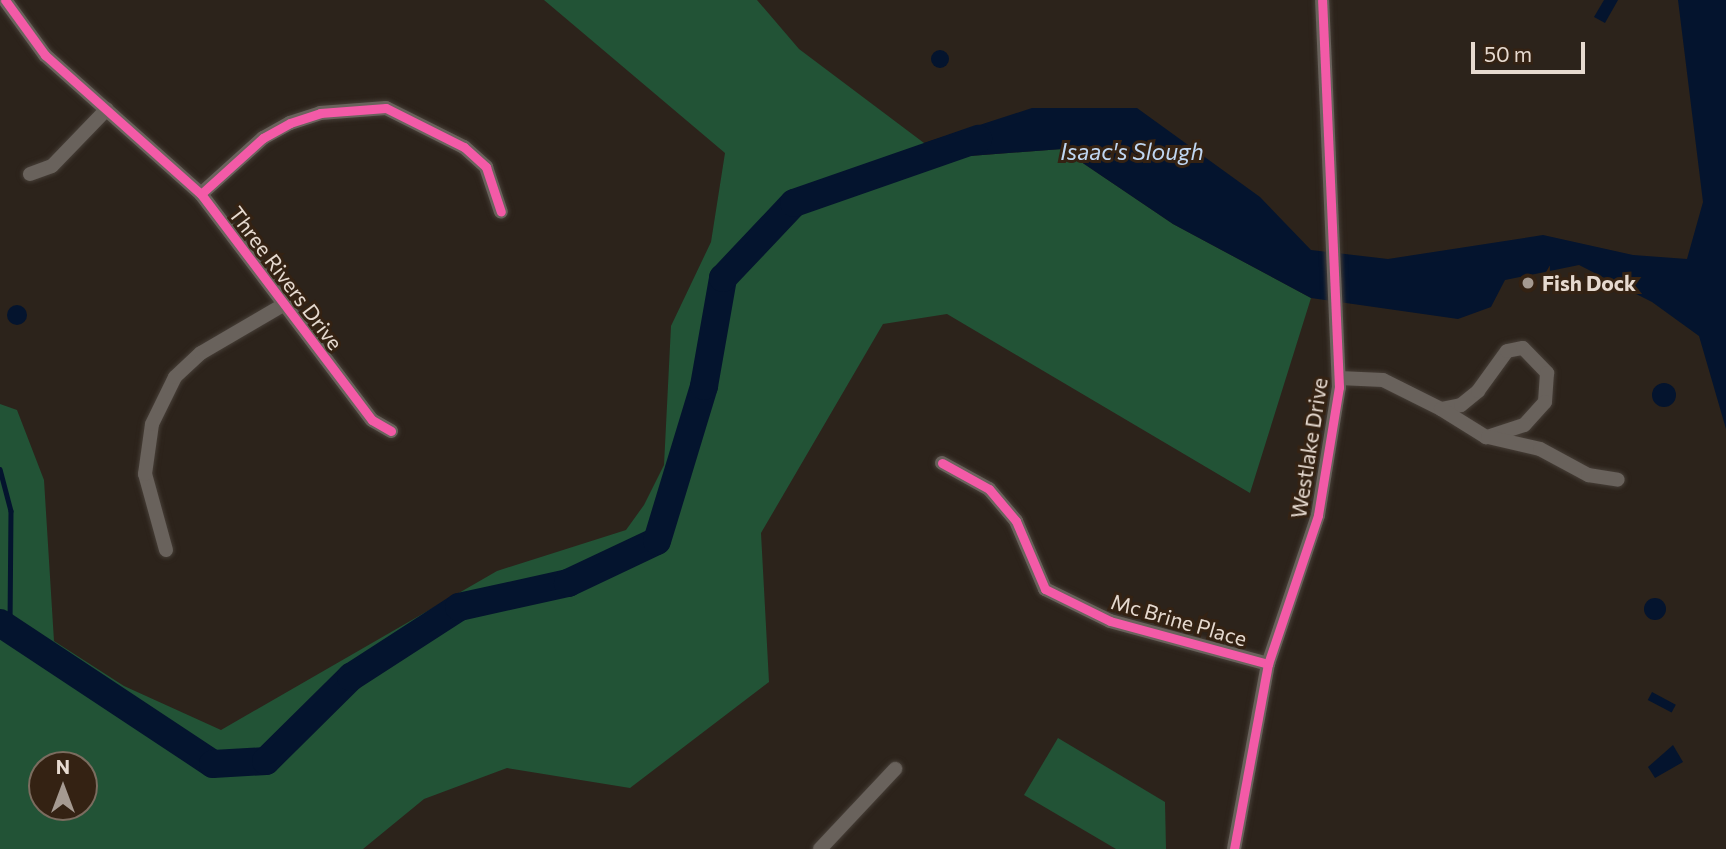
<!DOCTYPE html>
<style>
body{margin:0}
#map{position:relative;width:1726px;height:849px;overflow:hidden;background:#2c231b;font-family:Commissioner,sans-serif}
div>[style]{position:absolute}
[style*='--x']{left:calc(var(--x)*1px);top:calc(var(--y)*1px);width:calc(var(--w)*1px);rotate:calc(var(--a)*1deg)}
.forest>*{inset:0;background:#225336}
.water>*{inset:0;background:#04142e;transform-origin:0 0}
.round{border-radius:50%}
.stream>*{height:4.5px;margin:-2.25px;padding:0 2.25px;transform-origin:2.25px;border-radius:2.25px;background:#04142e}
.river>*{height:28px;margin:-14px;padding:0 14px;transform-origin:14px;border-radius:14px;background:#04142e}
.roads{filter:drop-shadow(0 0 2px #463e37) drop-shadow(0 0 2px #463e37)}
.minor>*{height:14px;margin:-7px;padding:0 7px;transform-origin:7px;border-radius:7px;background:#69625c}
.cycleway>*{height:9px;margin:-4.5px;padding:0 4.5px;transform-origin:4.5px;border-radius:4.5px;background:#f35aa7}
.dots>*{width:19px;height:19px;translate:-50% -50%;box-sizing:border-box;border:4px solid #342213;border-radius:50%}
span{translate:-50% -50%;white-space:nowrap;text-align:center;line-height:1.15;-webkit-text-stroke:6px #342213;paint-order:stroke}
.street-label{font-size:21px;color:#e6dad0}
.poi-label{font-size:21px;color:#e6dad0;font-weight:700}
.left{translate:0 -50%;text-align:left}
.water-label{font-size:23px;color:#c0d7f2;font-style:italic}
.north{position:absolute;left:28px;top:751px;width:70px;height:70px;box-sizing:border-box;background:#342213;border:2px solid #7b6c5f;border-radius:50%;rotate:0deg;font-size:19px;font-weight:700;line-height:28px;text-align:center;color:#e6dad0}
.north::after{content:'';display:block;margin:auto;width:24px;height:32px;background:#a59a91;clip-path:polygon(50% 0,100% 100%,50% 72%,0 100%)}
.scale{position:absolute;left:1471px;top:42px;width:114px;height:32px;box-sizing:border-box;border:4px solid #e6dad0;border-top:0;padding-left:9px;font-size:21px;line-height:24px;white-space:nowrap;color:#e6dad0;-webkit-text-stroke:5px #342213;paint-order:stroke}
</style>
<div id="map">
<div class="forest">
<i style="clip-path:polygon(evenodd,544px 0,757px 0,799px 49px,924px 143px,970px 156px,1062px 149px,1173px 224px,1311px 298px,1250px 493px,947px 314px,883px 324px,761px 533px,769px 682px,630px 788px,507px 768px,424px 799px,363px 849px,0 849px,0 404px,17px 410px,44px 480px,54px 641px,124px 686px,221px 730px,497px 571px,626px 530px,644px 505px,664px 465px,671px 326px,711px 242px,725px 153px,544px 0,42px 765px,84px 765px,84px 807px,42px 807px,42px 765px)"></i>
<i style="clip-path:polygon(1058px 738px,1165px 802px,1166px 849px,1116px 849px,1024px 795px)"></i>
</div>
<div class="water">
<i style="clip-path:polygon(1604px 0,1618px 0,1605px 23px,1594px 17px)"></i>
<i style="clip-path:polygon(1678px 0,1726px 0,1726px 429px,1699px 336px,1652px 302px,1579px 265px,1505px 280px,1491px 307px,1458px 319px,1311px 298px,1173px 224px,1062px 149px,970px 156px,924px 143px,1032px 108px,1137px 108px,1260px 197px,1311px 250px,1388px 259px,1543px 235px,1633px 255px,1687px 259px,1703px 202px)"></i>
<i class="round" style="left:931px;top:50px;width:18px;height:18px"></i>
<i class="round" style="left:7px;top:305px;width:20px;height:20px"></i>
<i class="round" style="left:1652px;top:383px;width:24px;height:24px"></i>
<i class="round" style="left:1644px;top:598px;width:22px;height:22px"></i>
<i style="left:1652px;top:692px;width:27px;height:9px;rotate:28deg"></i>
<i style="clip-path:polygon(1673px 745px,1683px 762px,1655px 778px,1648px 767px)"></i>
</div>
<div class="stream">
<i style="--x:0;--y:469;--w:43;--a:75.3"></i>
<i style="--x:11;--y:511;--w:116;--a:90.5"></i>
</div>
<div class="river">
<i style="--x:0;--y:623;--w:255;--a:33.5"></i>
<i style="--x:213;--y:764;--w:53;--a:-3.2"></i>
<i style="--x:266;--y:761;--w:120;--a:-44.7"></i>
<i style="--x:351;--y:677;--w:129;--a:-32.9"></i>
<i style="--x:459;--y:607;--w:112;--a:-12.4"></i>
<i style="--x:568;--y:583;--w:98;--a:-25.3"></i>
<i style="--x:657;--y:541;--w:162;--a:-73.1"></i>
<i style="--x:704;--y:386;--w:110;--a:-80"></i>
<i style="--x:723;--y:278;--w:103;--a:-46.6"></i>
<i style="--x:794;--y:203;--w:195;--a:-19.2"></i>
</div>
<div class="roads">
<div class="minor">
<i style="--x:5;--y:0;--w:68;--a:54"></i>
<i style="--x:45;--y:55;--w:209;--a:41.7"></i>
<i style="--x:201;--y:194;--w:283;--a:52.9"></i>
<i style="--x:372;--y:420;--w:22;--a:30"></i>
<i style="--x:30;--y:174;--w:23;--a:-20"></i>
<i style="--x:52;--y:166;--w:79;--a:-46"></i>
<i style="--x:201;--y:194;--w:84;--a:-42.1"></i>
<i style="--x:263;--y:138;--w:31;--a:-29"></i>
<i style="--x:290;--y:123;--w:32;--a:-18"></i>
<i style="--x:320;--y:113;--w:66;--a:-4.3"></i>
<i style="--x:386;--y:108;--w:87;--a:26.6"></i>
<i style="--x:464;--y:147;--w:30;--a:42"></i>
<i style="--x:486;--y:167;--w:47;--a:71.6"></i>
<i style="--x:1339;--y:378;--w:44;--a:2.6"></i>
<i style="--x:1383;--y:380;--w:65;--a:26.6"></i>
<i style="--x:1441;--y:409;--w:20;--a:-11"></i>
<i style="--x:1461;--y:405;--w:22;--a:-39"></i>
<i style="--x:1478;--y:391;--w:49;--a:-54.1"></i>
<i style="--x:1507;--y:351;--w:16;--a:-11"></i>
<i style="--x:1523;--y:348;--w:35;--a:46"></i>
<i style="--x:1547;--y:373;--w:29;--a:94"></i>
<i style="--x:1545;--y:402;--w:31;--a:132"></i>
<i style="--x:1524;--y:425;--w:40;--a:162"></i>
<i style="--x:1486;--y:437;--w:53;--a:-148.1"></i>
<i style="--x:1488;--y:437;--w:53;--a:13"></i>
<i style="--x:1540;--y:449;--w:55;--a:28.4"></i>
<i style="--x:1588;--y:475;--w:30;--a:9"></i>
<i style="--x:942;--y:463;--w:54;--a:29"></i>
<i style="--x:989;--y:489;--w:42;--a:49.8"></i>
<i style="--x:1016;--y:521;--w:74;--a:66.9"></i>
<i style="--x:1045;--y:589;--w:72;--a:26.2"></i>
<i style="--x:1110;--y:621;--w:164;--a:15.2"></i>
<i style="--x:166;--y:550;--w:79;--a:-105.4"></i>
<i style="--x:145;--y:474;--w:50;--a:-82"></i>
<i style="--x:152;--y:424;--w:52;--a:-63.9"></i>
<i style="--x:175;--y:377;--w:35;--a:-43"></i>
<i style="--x:201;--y:353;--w:95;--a:-30.3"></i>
<i style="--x:820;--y:849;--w:110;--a:-46.8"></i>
<i style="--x:1234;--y:849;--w:188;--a:-79.6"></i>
<i style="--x:1268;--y:664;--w:157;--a:-71.4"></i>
<i style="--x:1318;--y:515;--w:130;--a:-80.7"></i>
<i style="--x:1339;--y:387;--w:387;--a:-92.5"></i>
</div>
</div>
<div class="cycleway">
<i style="--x:5;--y:0;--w:68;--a:54"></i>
<i style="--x:45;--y:55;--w:209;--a:41.7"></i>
<i style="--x:201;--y:194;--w:283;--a:52.9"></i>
<i style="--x:372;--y:420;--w:22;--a:30"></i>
<i style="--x:201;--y:194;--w:84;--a:-42.1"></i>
<i style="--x:263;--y:138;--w:31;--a:-29"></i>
<i style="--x:290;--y:123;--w:32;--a:-18"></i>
<i style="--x:320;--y:113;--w:66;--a:-4.3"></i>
<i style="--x:386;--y:108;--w:87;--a:26.6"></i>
<i style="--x:464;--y:147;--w:30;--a:42"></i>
<i style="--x:486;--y:167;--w:47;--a:71.6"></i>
<i style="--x:942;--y:463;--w:54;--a:29"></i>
<i style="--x:989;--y:489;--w:42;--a:49.8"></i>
<i style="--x:1016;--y:521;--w:74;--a:66.9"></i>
<i style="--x:1045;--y:589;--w:72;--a:26.2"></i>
<i style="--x:1110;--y:621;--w:164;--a:15.2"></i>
<i style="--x:1234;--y:849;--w:188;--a:-79.6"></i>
<i style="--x:1268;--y:664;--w:157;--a:-71.4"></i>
<i style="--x:1318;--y:515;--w:130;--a:-80.7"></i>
<i style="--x:1339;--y:387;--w:387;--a:-92.5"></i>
</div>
<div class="dots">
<i style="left:1528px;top:283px;background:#a59a91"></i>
</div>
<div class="street-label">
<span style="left:286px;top:278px;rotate:53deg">Three Rivers Drive</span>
<span style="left:1309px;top:448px;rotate:-81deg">Westlake Drive</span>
<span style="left:1179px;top:620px;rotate:16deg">Mc Brine Place</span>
</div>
<div class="poi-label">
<span class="left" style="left:1542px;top:283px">Fish Dock</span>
</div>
<div class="water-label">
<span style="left:1132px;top:151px">Isaac's Slough</span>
</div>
<div class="north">N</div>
<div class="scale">50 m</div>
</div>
